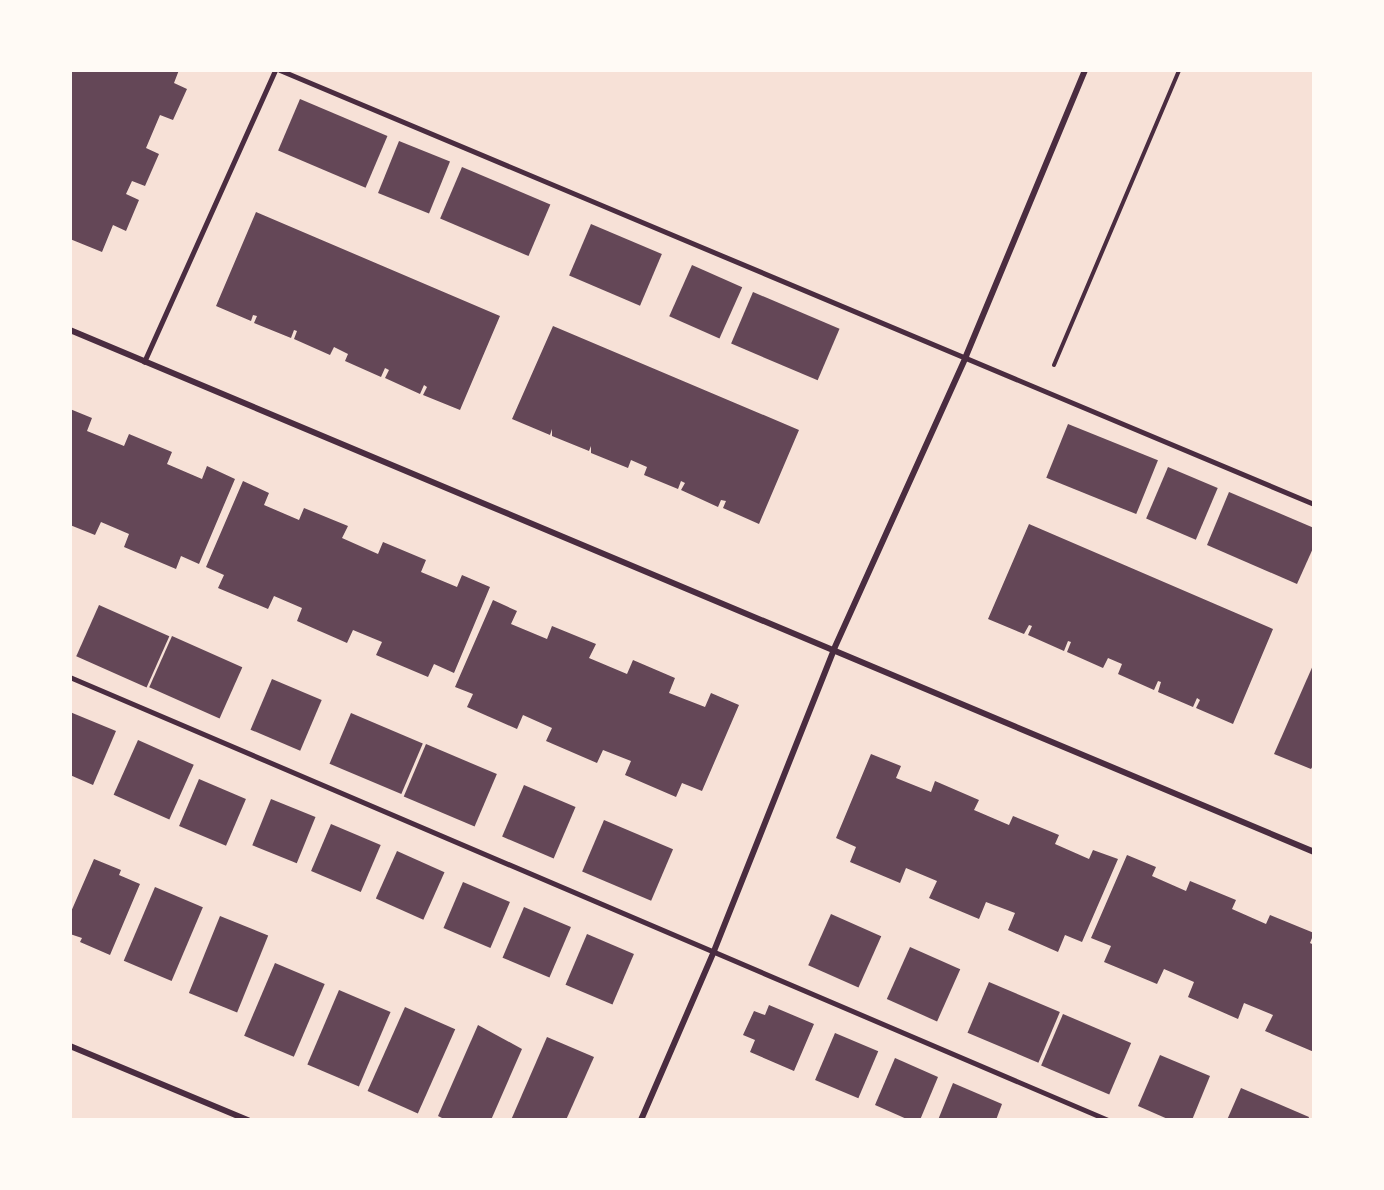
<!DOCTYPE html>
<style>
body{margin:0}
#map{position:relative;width:1384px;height:1190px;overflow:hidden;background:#f7e1d7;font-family:"Public Sans",sans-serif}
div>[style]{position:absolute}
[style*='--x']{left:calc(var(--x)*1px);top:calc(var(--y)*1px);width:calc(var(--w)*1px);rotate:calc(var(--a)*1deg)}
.building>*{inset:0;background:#644757;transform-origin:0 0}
.path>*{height:4px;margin:-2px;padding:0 2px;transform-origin:2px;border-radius:2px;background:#4a2c40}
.service>*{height:4.5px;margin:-2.25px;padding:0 2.25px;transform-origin:2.25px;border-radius:2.25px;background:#4a2c40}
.minor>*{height:6px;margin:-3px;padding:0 3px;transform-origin:3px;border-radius:3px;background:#4a2c40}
span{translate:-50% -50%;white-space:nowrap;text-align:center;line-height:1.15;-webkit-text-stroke:6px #fffaf5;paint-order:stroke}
.frame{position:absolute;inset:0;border:72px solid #fffaf5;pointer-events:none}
</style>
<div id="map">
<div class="building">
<i style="clip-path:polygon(70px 70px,179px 70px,174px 83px,187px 89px,173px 120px,160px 115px,146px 148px,159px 154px,145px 186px,132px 181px,126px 194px,139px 200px,126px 231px,113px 225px,102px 252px,70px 239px)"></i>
<i style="left:300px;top:99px;width:95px;height:56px;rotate:23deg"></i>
<i style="left:399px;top:141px;width:55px;height:56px;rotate:22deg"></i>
<i style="left:462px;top:167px;width:96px;height:56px;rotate:23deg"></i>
<i style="clip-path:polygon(256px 212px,500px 316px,460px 410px,423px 395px,427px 387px,424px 385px,420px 394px,385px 378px,389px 370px,385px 368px,381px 377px,345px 361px,348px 354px,334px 347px,330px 355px,294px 339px,297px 331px,294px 330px,291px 338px,254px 323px,257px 316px,253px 315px,251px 321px,216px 306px)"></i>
<i style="left:591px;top:224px;width:77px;height:56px;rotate:23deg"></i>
<i style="left:692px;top:265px;width:55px;height:56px;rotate:24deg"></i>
<i style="left:753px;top:292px;width:94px;height:56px;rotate:23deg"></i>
<i style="clip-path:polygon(553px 326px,799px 430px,759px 524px,723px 508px,726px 501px,721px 500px,718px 507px,681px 490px,685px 483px,681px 481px,678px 489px,644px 475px,647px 467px,631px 460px,628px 468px,591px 453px,591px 446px,589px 451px,552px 436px,552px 429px,550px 435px,512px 419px)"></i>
<i style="clip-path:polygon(70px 409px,92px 418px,87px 431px,124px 446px,129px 434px,172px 452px,167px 464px,202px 479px,207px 466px,235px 479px,199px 564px,181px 556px,176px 569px,124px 547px,129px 534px,101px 522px,95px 535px,70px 525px)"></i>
<i style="left:1068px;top:424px;width:97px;height:58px;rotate:22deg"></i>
<i style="left:1168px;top:467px;width:54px;height:56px;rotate:23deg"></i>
<i style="clip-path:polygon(243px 481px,269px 493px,264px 505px,299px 520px,304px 508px,348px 526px,342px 538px,378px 554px,383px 542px,426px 560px,421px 572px,457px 587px,462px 575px,490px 587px,454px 673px,434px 664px,428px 677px,376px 655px,382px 642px,353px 630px,347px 643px,297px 621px,302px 608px,274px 596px,268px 609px,218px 588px,224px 575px,206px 567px)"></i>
<i style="clip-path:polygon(1229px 492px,1314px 528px,1314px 546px,1297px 584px,1207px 545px)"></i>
<i style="clip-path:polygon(1029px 524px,1273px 629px,1233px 724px,1196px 708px,1200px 700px,1197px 698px,1193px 707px,1158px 692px,1161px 682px,1158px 681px,1154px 690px,1118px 674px,1122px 664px,1108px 658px,1103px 668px,1067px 652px,1071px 642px,1068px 641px,1064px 651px,1028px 635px,1032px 626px,1029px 625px,1024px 634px,988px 619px)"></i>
<i style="clip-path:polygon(493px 600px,517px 611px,511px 624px,547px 639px,552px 626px,596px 644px,589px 658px,627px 674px,633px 660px,675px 678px,669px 693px,705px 707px,711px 693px,739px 705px,702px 791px,682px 783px,676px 797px,625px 775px,631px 761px,603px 750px,597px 763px,546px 741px,552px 728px,523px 715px,517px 729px,467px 707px,473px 694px,455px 687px)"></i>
<i style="left:99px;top:605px;width:77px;height:56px;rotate:24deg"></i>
<i style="left:172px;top:636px;width:77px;height:56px;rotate:24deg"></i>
<i style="clip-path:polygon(1314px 663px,1314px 764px,1311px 769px,1274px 754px)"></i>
<i style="left:272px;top:679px;width:54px;height:55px;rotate:23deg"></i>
<i style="clip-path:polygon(70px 712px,116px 731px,93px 785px,70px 775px)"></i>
<i style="left:351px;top:713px;width:78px;height:55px;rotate:23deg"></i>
<i style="left:138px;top:740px;width:61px;height:60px;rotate:24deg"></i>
<i style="left:426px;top:744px;width:77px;height:57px;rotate:23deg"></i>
<i style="clip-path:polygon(871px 754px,901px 766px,896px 778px,931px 792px,935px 781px,979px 800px,974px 810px,1009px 825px,1013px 816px,1059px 835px,1055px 844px,1089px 859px,1093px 850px,1118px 859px,1082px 942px,1065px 935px,1058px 952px,1008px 930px,1015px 913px,986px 902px,979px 919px,929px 898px,937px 881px,906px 868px,900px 883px,850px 862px,856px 847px,836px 838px)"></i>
<i style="left:199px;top:779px;width:51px;height:51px;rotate:23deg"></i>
<i style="left:524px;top:785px;width:56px;height:56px;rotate:23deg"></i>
<i style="left:271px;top:799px;width:48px;height:50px;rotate:22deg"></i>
<i style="left:604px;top:820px;width:75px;height:56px;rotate:23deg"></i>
<i style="left:331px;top:824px;width:54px;height:51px;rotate:23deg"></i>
<i style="left:397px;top:851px;width:52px;height:52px;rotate:24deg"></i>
<i style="clip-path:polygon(1127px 855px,1156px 867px,1152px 876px,1186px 891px,1190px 881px,1236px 900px,1232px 909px,1266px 924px,1270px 915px,1314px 933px,1310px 943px,1314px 945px,1314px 1052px,1265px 1031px,1273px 1015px,1244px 1003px,1238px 1019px,1188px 997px,1194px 982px,1164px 969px,1157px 984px,1104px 962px,1111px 946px,1091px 938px)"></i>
<i style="clip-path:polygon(94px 859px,121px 870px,119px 875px,140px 884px,110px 955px,80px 942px,82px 938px,70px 934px,70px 914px)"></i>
<i style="left:463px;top:882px;width:51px;height:50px;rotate:23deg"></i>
<i style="left:155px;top:887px;width:52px;height:80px;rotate:23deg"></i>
<i style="left:524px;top:907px;width:51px;height:55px;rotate:23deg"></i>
<i style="left:831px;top:914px;width:55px;height:56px;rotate:24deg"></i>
<i style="left:220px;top:916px;width:52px;height:83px;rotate:22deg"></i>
<i style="left:587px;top:934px;width:51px;height:55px;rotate:23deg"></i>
<i style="left:910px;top:947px;width:55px;height:57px;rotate:24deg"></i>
<i style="left:275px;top:963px;width:54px;height:79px;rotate:23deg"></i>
<i style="left:989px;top:982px;width:77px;height:55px;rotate:23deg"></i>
<i style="left:339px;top:990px;width:56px;height:81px;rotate:23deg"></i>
<i style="clip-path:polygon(769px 1005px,814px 1024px,794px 1071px,750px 1052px,755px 1040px,743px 1035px,754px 1011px,765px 1015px)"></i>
<i style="left:405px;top:1007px;width:55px;height:92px;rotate:24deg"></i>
<i style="left:1063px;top:1014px;width:74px;height:56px;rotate:23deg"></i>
<i style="clip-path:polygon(478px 1025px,522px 1049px,491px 1120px,446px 1120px,438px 1116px)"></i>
<i style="left:835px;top:1033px;width:47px;height:51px;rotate:23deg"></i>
<i style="clip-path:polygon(547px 1037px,594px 1057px,566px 1120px,511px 1120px)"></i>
<i style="clip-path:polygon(1160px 1055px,1210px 1076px,1192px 1120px,1170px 1120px,1138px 1106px)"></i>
<i style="clip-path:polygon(895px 1058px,938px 1077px,920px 1120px,909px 1120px,875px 1105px)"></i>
<i style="clip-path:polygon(953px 1083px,1002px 1104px,996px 1120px,938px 1120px)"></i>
<i style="clip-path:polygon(1241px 1088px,1309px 1117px,1308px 1120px,1227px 1120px)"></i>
</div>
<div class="path">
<i style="--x:1054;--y:365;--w:320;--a:-67"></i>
</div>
<div class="service">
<i style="--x:280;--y:70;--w:1121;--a:22.77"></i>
<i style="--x:144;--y:362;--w:320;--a:-65.8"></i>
<i style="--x:70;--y:677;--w:1129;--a:23.11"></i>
</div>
<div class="minor">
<i style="--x:70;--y:330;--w:1349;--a:22.76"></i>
<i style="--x:70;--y:1046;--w:193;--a:22.6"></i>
<i style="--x:641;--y:1120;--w:184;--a:-66.6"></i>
<i style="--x:714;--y:951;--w:325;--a:-68.3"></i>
<i style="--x:834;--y:649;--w:321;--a:-65.7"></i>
<i style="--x:966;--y:356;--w:310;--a:-67.4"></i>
</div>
<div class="frame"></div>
</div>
